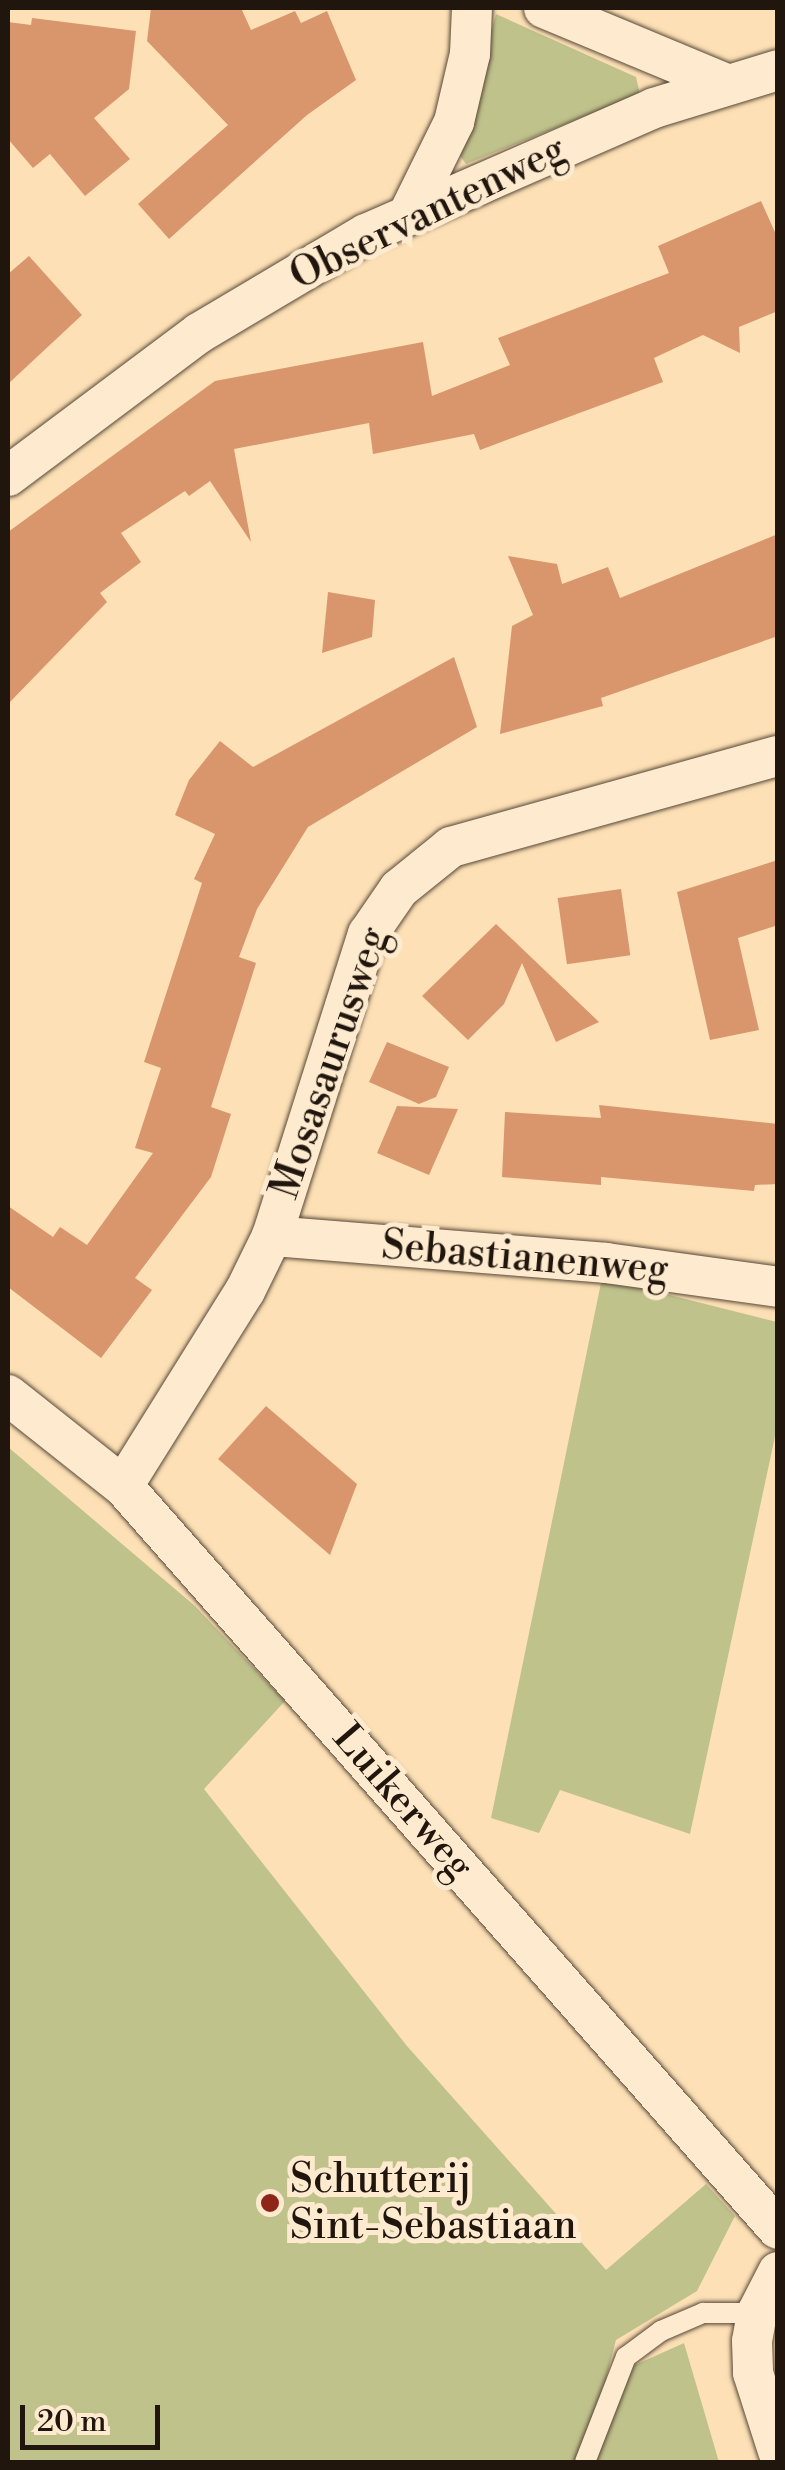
<!DOCTYPE html>
<style>
body{margin:0}
#map{position:relative;width:785px;height:2470px;overflow:hidden;background:#fde0b5;font-family:"Libre Bodoni",serif}
div>[style]{position:absolute}
[style*='--x']{left:calc(var(--x)*1px);top:calc(var(--y)*1px);width:calc(var(--w)*1px);rotate:calc(var(--a)*1deg)}
.green>*{inset:0;background:#c0c28c}
.building>*{inset:0;background:#d9966c;transform-origin:0 0}
.roads{filter:drop-shadow(0 0 2px #574838) drop-shadow(0 0 2px #574838)}
.lane>*{height:20px;margin:-10px;padding:0 10px;transform-origin:10px;border-radius:10px;background:#feebcf}
.street>*{height:40px;margin:-20px;padding:0 20px;transform-origin:20px;border-radius:20px;background:#feebcf}
.dots>*{width:28px;height:28px;translate:-50% -50%;box-sizing:border-box;border:5px solid #feebcf;border-radius:50%}
span{translate:-50% -50%;white-space:nowrap;text-align:center;line-height:1.15;-webkit-text-stroke:10px #feebcf;paint-order:stroke}
.street-label{font-size:40px;color:#20160e}
.poi-label{font-size:40px;color:#20160e}
.left{translate:0 -50%;text-align:left}
.frame{position:absolute;inset:0;border:10px solid #20160e;pointer-events:none}
.scale{position:absolute;left:20px;top:2405px;width:140px;height:45px;box-sizing:border-box;border:5px solid #20160e;border-top:0;padding-left:12px;font-size:30px;line-height:35px;white-space:nowrap;color:#20160e;-webkit-text-stroke:8px #feebcf;paint-order:stroke}
</style>
<div id="map">
<div class="green">
<i style="clip-path:polygon(496px 14px,636px 77px,640px 94px,466px 164px,458px 153px)"></i>
<i style="clip-path:polygon(602px 1278px,777px 1322px,777px 1427px,690px 1834px,560px 1790px,539px 1833px,491px 1818px)"></i>
<i style="clip-path:polygon(8px 1447px,195px 1606px,285px 1701px,204px 1789px,407px 2046px,606px 2270px,706px 2184px,735px 2216px,697px 2291px,616px 2340px,606px 2378px,684px 2343px,719px 2462px,8px 2462px)"></i>
</div>
<div class="building">
<i style="clip-path:polygon(151px 8px,241px 8px,251px 30px,295px 11px,301px 23px,327px 11px,356px 80px,307px 115px,169px 239px,138px 204px,228px 125px,147px 41px)"></i>
<i style="clip-path:polygon(32px 18px,136px 31px,129px 89px,94px 118px,130px 159px,85px 196px,50px 154px,33px 168px,8px 139px,8px 22px,31px 25px)"></i>
<i style="clip-path:polygon(761px 201px,778px 239px,778px 311px,739px 327px,740px 353px,703px 335px,654px 358px,663px 382px,480px 450px,474px 434px,373px 454px,369px 423px,234px 449px,251px 542px,210px 481px,189px 496px,185px 491px,121px 533px,141px 562px,100px 593px,107px 602px,8px 704px,8px 532px,215px 381px,423px 342px,432px 396px,510px 365px,498px 338px,669px 273px,658px 246px)"></i>
<i style="clip-path:polygon(29px 256px,82px 315px,8px 384px,8px 274px)"></i>
<i style="clip-path:polygon(778px 534px,778px 636px,601px 698px,603px 706px,500px 734px,512px 626px,533px 615px,508px 556px,557px 564px,562px 584px,608px 567px,620px 598px)"></i>
<i style="clip-path:polygon(328px 592px,375px 600px,372px 637px,322px 653px)"></i>
<i style="clip-path:polygon(454px 657px,477px 727px,308px 827px,257px 909px,239px 957px,256px 963px,211px 1107px,231px 1114px,211px 1177px,135px 1278px,152px 1290px,101px 1358px,8px 1287px,8px 1206px,53px 1237px,60px 1227px,87px 1245px,153px 1153px,135px 1148px,161px 1068px,144px 1062px,202px 883px,194px 879px,215px 834px,175px 815px,189px 780px,220px 741px,253px 767px)"></i>
<i style="clip-path:polygon(778px 860px,778px 925px,738px 938px,759px 1030px,710px 1040px,677px 892px)"></i>
<i style="left:621px;top:889px;width:67px;height:64px;rotate:82deg"></i>
<i style="clip-path:polygon(496px 924px,512px 939px,599px 1022px,556px 1042px,522px 963px,504px 1004px,468px 1040px,422px 996px)"></i>
<i style="clip-path:polygon(387px 1042px,449px 1067px,436px 1097px,419px 1104px,369px 1082px)"></i>
<i style="clip-path:polygon(599px 1105px,778px 1124px,778px 1184px,755px 1185px,754px 1191px,601px 1177px,601px 1185px,502px 1177px,505px 1112px,601px 1118px)"></i>
<i style="clip-path:polygon(397px 1106px,458px 1109px,429px 1175px,377px 1153px)"></i>
<i style="clip-path:polygon(266px 1406px,357px 1484px,330px 1555px,218px 1459px)"></i>
</div>
<div class="roads">
<div class="lane">
<i style="--x:585;--y:2462;--w:113;--a:-68.7"></i>
<i style="--x:626;--y:2357;--w:44;--a:-36.6"></i>
<i style="--x:661;--y:2331;--w:46;--a:-23.2"></i>
<i style="--x:703;--y:2313;--w:54;--a:0"></i>
</div>
<div class="street">
<i style="--x:544;--y:8;--w:195;--a:22.6"></i>
<i style="--x:409;--y:213;--w:102;--a:-63.7"></i>
<i style="--x:454;--y:122;--w:70;--a:-76.8"></i>
<i style="--x:470;--y:54;--w:46;--a:-87.5"></i>
<i style="--x:8;--y:476;--w:239;--a:-36.8"></i>
<i style="--x:199;--y:333;--w:194;--a:-30.7"></i>
<i style="--x:366;--y:234;--w:314;--a:-23.6"></i>
<i style="--x:654;--y:108;--w:130;--a:-17"></i>
<i style="--x:272;--y:1236;--w:335;--a:4.6"></i>
<i style="--x:606;--y:1263;--w:174;--a:7.9"></i>
<i style="--x:8;--y:1395;--w:147;--a:38.4"></i>
<i style="--x:123;--y:1486;--w:990;--a:48.6"></i>
<i style="--x:123;--y:1486;--w:230;--a:-58"></i>
<i style="--x:245;--y:1291;--w:61;--a:-63.9"></i>
<i style="--x:272;--y:1236;--w:317;--a:-72.4"></i>
<i style="--x:368;--y:934;--w:55;--a:-55.4"></i>
<i style="--x:399;--y:889;--w:67;--a:-38.9"></i>
<i style="--x:451;--y:847;--w:339;--a:-15.6"></i>
<i style="--x:778;--y:2272;--w:46;--a:117.1"></i>
<i style="--x:757;--y:2313;--w:28;--a:100"></i>
<i style="--x:752;--y:2341;--w:32;--a:88"></i>
<i style="--x:753;--y:2373;--w:82;--a:72.2"></i>
</div>
</div>
<div class="dots">
<i style="left:270px;top:2203px;background:#8f2418"></i>
</div>
<div class="street-label">
<span style="left:428px;top:213px;rotate:-26deg">Observantenweg</span>
<span style="left:330px;top:1063px;rotate:-71deg">Mosasaurusweg</span>
<span style="left:525px;top:1258px;rotate:5deg">Sebastianenweg</span>
<span style="left:403px;top:1802px;rotate:49deg">Luikerweg</span>
</div>
<div class="poi-label">
<span class="left" style="left:290px;top:2203px">Schutterij<br>Sint-Sebastiaan</span>
</div>
<div class="frame"></div>
<div class="scale">20 m</div>
</div>
